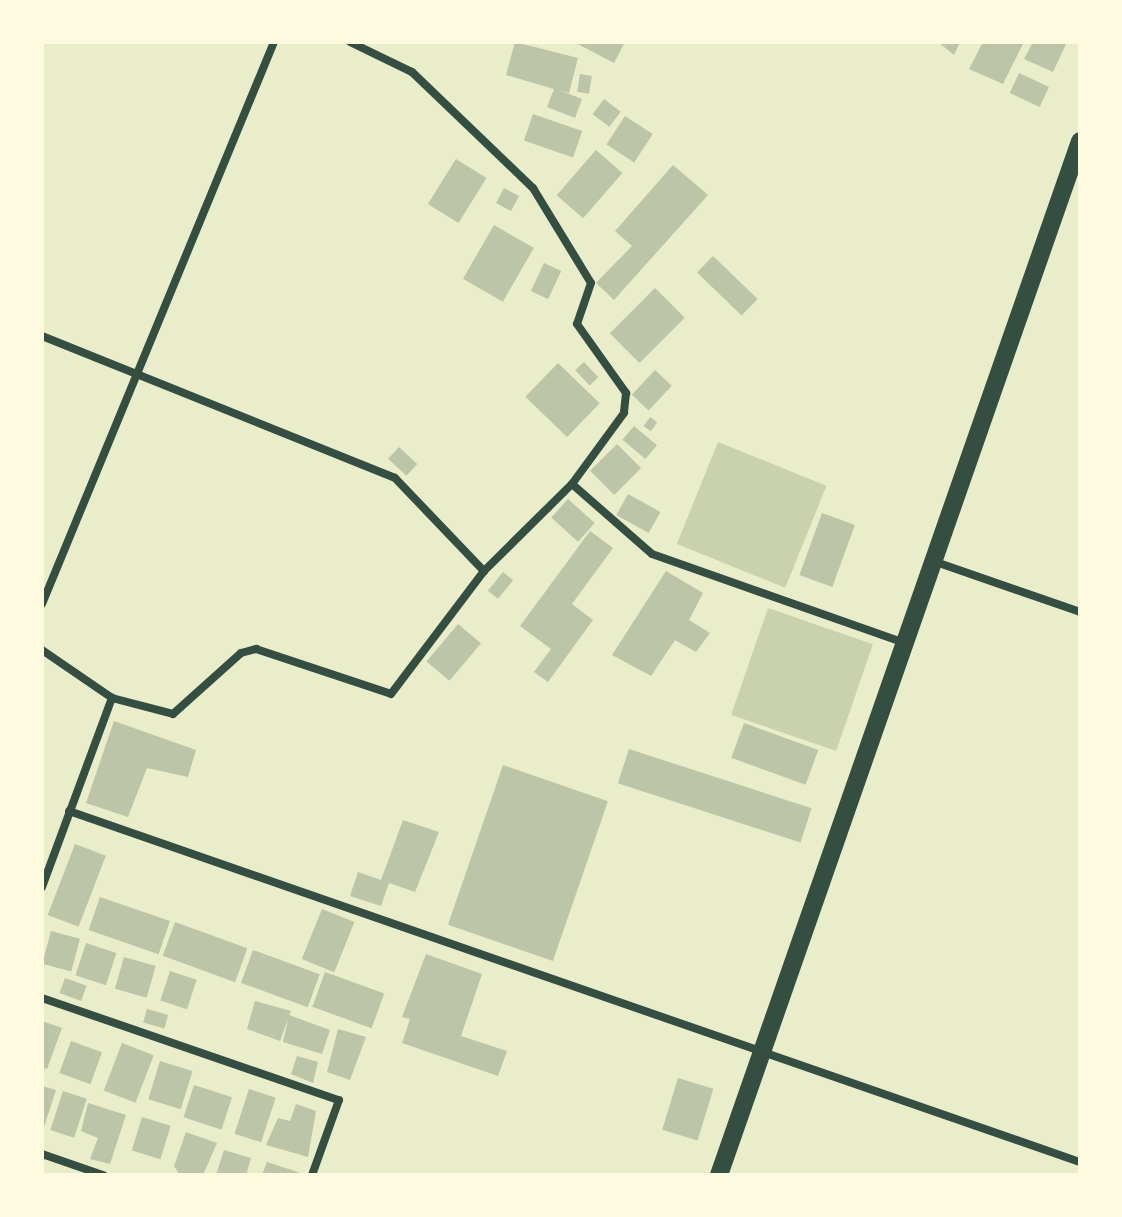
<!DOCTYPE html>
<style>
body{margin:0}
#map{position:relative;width:1122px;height:1217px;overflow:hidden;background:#e9edc9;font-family:Quicksand,sans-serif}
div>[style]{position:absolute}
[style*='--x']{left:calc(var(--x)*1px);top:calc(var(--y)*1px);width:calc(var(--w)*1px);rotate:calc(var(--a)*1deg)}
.green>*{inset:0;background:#cad2ad;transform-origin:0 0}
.building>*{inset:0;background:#bcc5a7;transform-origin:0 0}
.minor>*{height:8px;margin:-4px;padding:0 4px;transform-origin:4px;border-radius:4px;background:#344e41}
.primary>*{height:18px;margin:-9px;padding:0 9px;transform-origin:9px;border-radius:9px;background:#344e41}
span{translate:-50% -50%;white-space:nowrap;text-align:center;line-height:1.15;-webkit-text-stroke:7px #fefae0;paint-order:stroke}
.frame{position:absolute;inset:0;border:44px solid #fefae0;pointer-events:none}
</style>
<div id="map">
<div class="green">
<i style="left:718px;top:442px;width:117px;height:110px;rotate:22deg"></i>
<i style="left:768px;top:608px;width:111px;height:113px;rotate:19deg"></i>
</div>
<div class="building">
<i style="clip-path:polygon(515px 42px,578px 58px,569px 93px,559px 90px,582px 99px,575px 118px,547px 107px,554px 89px,506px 75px)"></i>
<i style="clip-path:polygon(574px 42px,625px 42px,614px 63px)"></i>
<i style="clip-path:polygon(938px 42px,960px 42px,954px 55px)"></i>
<i style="clip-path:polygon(983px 42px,1024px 42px,1003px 84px,969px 69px)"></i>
<i style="clip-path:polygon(1033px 42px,1067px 42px,1053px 72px,1024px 59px)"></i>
<i style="left:1019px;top:73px;width:33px;height:22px;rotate:25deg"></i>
<i style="left:580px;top:74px;width:12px;height:18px;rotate:9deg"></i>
<i style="left:604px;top:99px;width:21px;height:19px;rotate:37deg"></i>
<i style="left:533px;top:114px;width:52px;height:28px;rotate:19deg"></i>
<i style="left:625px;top:116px;width:33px;height:34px;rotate:33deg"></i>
<i style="left:596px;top:150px;width:35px;height:60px;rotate:41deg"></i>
<i style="left:456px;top:159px;width:36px;height:53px;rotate:32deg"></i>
<i style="clip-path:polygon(673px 165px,708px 195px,614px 300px,596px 283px,632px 246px,615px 231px)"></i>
<i style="left:504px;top:188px;width:17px;height:17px;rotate:28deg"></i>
<i style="left:494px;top:225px;width:46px;height:62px;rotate:30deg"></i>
<i style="left:713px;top:256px;width:62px;height:23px;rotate:44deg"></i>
<i style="left:544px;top:263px;width:19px;height:31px;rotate:25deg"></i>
<i style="left:655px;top:288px;width:42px;height:64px;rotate:45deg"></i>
<i style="left:584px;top:362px;width:21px;height:12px;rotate:47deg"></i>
<i style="left:558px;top:363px;width:58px;height:47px;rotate:44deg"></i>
<i style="left:655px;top:370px;width:23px;height:34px;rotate:43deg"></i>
<i style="left:650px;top:417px;width:9px;height:11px;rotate:36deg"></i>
<i style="left:634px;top:426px;width:30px;height:18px;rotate:40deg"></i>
<i style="left:617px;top:444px;width:34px;height:38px;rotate:45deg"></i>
<i style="left:399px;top:447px;width:25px;height:16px;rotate:43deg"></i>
<i style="left:628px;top:494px;width:37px;height:24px;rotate:29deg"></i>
<i style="left:568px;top:499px;width:36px;height:25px;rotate:42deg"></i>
<i style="left:822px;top:513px;width:35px;height:66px;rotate:20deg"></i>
<i style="clip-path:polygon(590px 531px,613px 548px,572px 604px,593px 620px,548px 682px,534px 672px,551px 649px,520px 626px)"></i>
<i style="clip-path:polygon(666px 571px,703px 593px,689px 620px,710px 633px,696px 652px,675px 640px,651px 676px,612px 655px)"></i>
<i style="left:503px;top:572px;width:13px;height:24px;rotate:39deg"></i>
<i style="left:458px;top:624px;width:30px;height:49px;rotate:40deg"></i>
<i style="clip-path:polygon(114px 721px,196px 750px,188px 777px,147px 768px,128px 817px,86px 803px)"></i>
<i style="left:744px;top:723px;width:79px;height:37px;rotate:20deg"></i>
<i style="left:629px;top:749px;width:192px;height:36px;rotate:18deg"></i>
<i style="left:503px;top:765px;width:111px;height:169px;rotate:19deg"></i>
<i style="clip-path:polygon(403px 820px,439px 832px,415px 892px,389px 883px,381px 906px,350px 896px,358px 872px,381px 880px)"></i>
<i style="left:75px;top:844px;width:33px;height:76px;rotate:21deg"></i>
<i style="left:100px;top:897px;width:74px;height:35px;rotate:19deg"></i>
<i style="left:322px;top:909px;width:35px;height:54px;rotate:22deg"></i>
<i style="left:175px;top:922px;width:77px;height:36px;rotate:20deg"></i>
<i style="left:51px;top:931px;width:30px;height:34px;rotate:15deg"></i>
<i style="left:86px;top:943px;width:32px;height:34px;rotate:18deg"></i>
<i style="left:253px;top:950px;width:71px;height:35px;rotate:20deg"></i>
<i style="clip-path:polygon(426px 954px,482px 974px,461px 1036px,507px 1051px,498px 1076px,402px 1043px,410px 1019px,402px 1017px)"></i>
<i style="left:124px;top:957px;width:33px;height:33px;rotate:16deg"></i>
<i style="left:170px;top:971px;width:28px;height:31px;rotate:18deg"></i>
<i style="left:325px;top:972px;width:63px;height:37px;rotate:20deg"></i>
<i style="left:65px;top:978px;width:23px;height:16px;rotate:20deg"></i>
<i style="clip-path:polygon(255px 1001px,291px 1011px,280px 1041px,247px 1029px)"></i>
<i style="left:147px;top:1009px;width:22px;height:14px;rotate:16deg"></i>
<i style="clip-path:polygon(289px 1015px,330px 1030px,322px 1054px,283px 1042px)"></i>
<i style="clip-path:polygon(42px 1021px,62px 1028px,47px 1069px,42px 1067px)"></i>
<i style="clip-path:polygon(338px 1029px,366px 1037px,350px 1080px,327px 1072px)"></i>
<i style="left:71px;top:1041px;width:33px;height:34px;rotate:20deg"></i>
<i style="left:122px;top:1043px;width:34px;height:51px;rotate:21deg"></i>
<i style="clip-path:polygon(297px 1056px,318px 1062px,313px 1083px,291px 1074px)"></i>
<i style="left:160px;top:1061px;width:34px;height:40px;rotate:17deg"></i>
<i style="left:678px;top:1078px;width:37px;height:54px;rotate:17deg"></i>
<i style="left:194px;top:1085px;width:40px;height:34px;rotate:18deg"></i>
<i style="clip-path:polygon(42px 1086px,56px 1090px,43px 1130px,42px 1130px)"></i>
<i style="left:249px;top:1089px;width:28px;height:47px;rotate:18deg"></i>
<i style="left:63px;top:1091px;width:25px;height:41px;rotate:18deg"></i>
<i style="clip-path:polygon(88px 1103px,126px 1115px,110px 1164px,90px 1159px,98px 1138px,81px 1131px)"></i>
<i style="clip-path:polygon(296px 1104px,316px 1111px,308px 1157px,266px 1145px,278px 1118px,290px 1121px)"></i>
<i style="left:142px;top:1117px;width:30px;height:35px;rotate:17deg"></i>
<i style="clip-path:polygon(186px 1132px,217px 1143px,203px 1175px,180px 1175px,174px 1166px)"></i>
<i style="clip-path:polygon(224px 1150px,251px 1158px,246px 1175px,216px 1175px)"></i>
<i style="clip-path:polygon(267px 1162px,304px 1174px,304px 1175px,262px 1175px)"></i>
</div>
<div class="minor">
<i style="--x:350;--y:42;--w:69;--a:25.8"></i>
<i style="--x:412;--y:72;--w:168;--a:43.8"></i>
<i style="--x:533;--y:188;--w:111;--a:58.6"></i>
<i style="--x:591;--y:283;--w:43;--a:108.9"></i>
<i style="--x:577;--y:324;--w:85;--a:54.6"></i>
<i style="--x:626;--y:393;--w:20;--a:96"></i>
<i style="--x:624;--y:413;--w:88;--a:126.2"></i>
<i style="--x:42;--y:336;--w:380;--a:21.9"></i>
<i style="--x:395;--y:478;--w:129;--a:46.3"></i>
<i style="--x:933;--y:561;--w:156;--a:19.1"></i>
<i style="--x:42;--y:604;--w:608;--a:-67.57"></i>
<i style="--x:42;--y:650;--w:85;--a:34.4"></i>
<i style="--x:112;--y:698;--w:63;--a:14.7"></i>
<i style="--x:173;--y:714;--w:91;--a:-41.9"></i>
<i style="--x:241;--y:653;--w:16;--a:-15"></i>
<i style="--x:256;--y:649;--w:142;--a:18.4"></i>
<i style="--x:391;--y:694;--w:154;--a:-52.9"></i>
<i style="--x:484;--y:571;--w:124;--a:-44.7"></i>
<i style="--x:572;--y:484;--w:106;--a:41.2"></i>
<i style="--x:652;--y:554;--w:265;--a:19.4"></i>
<i style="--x:69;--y:811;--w:1070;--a:19.15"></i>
<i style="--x:42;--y:887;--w:202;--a:-69.7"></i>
<i style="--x:42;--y:998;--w:314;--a:19"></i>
<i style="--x:339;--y:1100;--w:80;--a:109.8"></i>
<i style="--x:42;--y:1154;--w:65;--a:19"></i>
</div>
<div class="primary">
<i style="--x:719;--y:1175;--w:1095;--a:-70.75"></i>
</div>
<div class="frame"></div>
</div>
